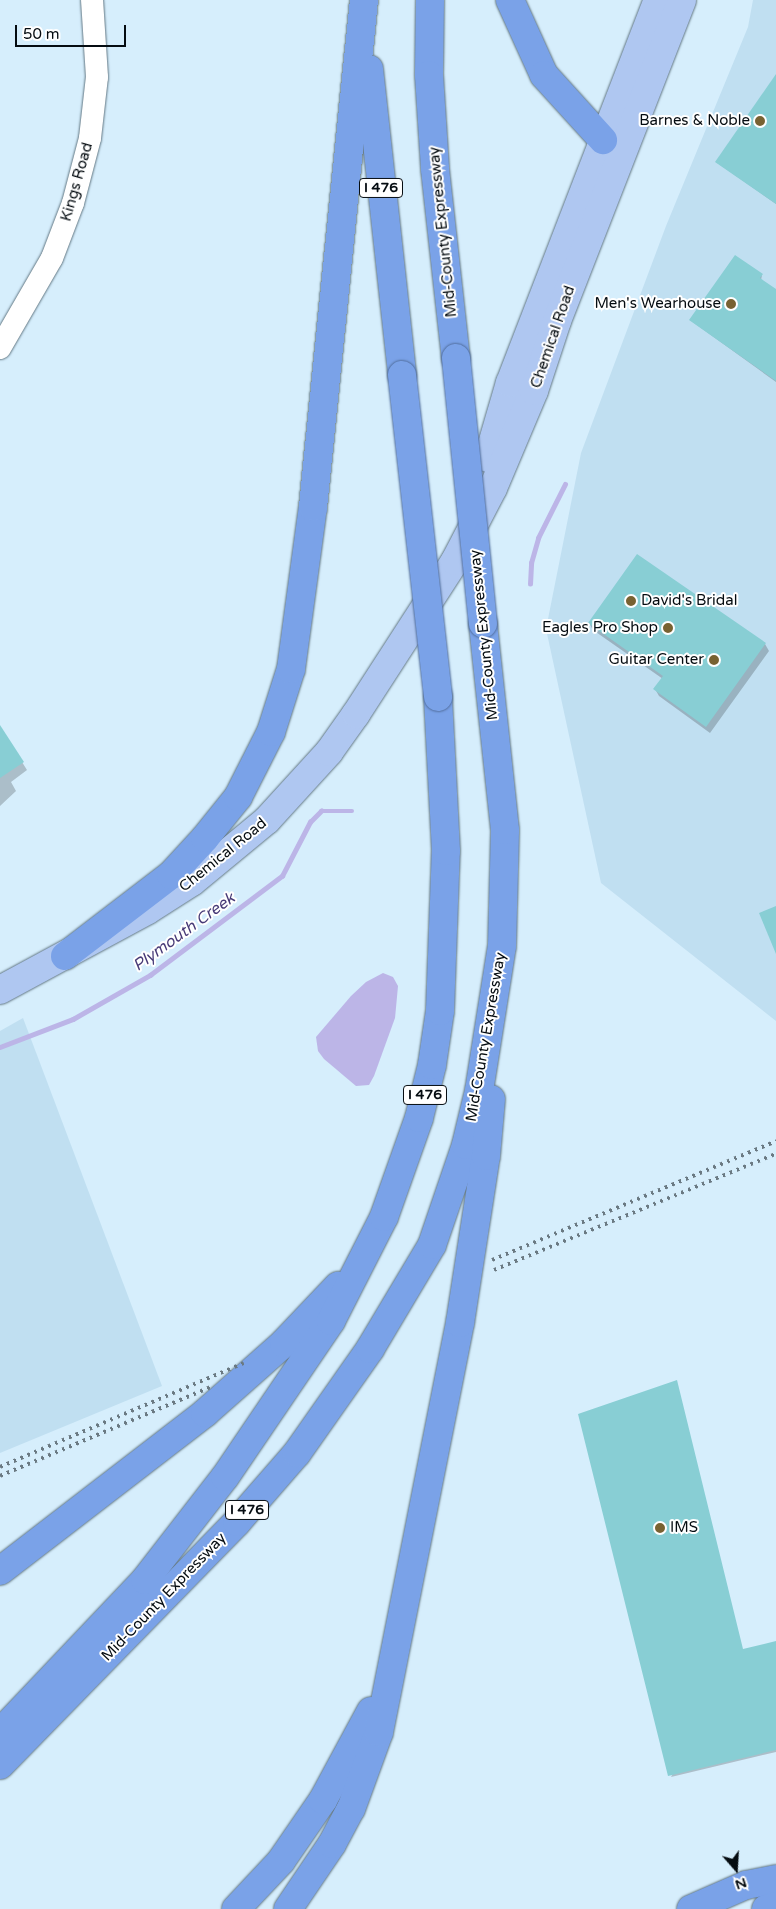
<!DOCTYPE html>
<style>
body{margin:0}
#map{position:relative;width:776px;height:1909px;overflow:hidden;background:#d6eefc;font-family:"Varela Round",sans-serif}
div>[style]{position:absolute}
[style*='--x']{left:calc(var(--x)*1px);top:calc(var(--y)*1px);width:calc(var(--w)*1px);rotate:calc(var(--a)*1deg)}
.built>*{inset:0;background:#c0dff1}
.water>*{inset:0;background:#bcb5e7}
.shadow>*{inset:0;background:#0003}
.stream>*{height:4.5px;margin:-2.25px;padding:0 2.25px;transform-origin:2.25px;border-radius:2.25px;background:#bcb5e7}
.building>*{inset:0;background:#88ced4}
.roads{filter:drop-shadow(0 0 1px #637884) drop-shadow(0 0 1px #637884)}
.minor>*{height:22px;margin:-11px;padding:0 11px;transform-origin:11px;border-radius:11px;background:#fff}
.major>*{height:28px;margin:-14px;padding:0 14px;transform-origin:14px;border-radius:14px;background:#afc7f1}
.highway>*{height:28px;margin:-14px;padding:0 14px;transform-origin:14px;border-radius:14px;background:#7aa2e8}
.rail>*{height:4px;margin-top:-2px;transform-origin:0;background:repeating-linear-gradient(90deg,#6a7982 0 2.5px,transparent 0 7.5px)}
.bridges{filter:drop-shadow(0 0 1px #516e9d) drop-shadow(0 0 1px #516e9d)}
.highway-bridge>*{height:28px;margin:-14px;padding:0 14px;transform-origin:14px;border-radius:14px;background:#7aa2e8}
.dots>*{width:14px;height:14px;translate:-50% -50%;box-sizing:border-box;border:2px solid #fff;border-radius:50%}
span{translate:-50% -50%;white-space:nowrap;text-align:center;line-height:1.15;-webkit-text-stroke:4px #fff;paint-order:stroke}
.shield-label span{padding:1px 4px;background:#fff;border:1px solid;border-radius:4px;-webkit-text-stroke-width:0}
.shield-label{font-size:14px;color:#050c11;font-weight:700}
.poi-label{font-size:15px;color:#050c11}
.right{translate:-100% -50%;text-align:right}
.left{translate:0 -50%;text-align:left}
.street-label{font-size:15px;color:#050c11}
.water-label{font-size:16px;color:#473a77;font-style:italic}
.north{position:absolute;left:711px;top:1844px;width:50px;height:50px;-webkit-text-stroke:4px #fff;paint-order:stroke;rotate:161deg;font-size:14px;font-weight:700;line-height:20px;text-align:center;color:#050c11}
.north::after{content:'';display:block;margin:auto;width:18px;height:22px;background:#050c11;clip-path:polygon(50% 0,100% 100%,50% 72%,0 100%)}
.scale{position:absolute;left:15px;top:25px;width:111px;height:22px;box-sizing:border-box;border:2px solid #050c11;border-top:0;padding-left:6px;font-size:15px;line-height:18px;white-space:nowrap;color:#050c11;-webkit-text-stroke:4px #fff;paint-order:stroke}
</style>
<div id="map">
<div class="built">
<i style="clip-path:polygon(753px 0,776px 0,776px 1021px,601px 883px,546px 629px,581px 453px,666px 226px,748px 27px)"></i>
<i style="clip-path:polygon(23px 1018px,162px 1386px,0 1453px,0 1031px)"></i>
</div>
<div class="water">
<i style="clip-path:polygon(383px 973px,393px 977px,398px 986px,395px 1018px,374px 1076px,369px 1085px,356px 1086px,324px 1059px,318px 1051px,316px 1037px,351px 996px,366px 982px)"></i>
</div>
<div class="shadow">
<i style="clip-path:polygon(776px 81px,776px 204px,716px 162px)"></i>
<i style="clip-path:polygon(762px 275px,761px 280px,776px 290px,776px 382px,690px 320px)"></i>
<i style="clip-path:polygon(589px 623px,765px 644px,769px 651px,710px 733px,659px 696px,655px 689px,663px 679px,593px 630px)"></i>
<i style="clip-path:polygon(0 727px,27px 770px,11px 782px,16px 791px,0 806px)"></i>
<i style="clip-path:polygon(776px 1642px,776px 1752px,671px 1777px,743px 1650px)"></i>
</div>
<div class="stream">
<i style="--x:530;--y:584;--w:21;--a:-87"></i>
<i style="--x:531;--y:563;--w:26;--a:-74"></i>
<i style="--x:538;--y:538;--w:60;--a:-63.4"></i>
<i style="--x:0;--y:1047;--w:78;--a:-21"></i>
<i style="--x:73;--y:1019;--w:89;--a:-29.7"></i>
<i style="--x:150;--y:975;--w:165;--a:-36.9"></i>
<i style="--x:282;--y:876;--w:61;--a:-62.6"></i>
<i style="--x:310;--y:822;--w:16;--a:-45"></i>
<i style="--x:321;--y:811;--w:31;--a:0"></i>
</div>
<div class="building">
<i style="clip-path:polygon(776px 74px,776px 204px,715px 162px)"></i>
<i style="clip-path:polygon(735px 255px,763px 274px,760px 278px,776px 289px,776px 381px,689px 320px)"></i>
<i style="clip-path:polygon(637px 554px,766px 643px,706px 727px,653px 689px,663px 676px,588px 623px)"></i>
<i style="clip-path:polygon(0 725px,24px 762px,0 778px)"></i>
<i style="clip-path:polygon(776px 906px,776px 954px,759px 913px)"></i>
<i style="clip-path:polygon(677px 1380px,743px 1649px,776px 1641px,776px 1750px,668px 1776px,578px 1414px)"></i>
</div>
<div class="roads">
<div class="minor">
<i style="--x:0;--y:348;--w:104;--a:-60"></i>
<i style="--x:52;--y:258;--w:59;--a:-69.1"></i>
<i style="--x:73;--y:203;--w:67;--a:-75.3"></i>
<i style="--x:90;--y:138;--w:61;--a:-83.5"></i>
<i style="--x:97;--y:77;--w:77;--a:-93.7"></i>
</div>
<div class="major">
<i style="--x:488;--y:458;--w:78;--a:-73.7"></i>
<i style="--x:510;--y:383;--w:411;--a:-68.9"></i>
<i style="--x:0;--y:990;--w:168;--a:-28.4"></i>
<i style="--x:148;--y:910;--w:52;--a:-32.5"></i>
<i style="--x:192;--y:882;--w:97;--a:-39.6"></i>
<i style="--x:267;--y:820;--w:92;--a:-47.6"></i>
<i style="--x:329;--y:752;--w:47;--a:-54.6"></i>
<i style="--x:356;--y:714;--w:182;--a:-57.1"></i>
<i style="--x:455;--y:561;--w:82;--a:-62.5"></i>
<i style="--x:493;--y:488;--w:105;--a:-67.1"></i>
<i style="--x:534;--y:391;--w:74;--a:-71.8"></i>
<i style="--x:557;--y:321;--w:344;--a:-68.7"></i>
</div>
<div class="highway">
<i style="--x:430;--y:0;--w:75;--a:90.8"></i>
<i style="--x:429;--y:75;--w:94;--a:86.3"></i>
<i style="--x:435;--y:169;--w:190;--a:83.7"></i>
<i style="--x:510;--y:0;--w:82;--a:65.6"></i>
<i style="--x:544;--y:75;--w:88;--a:47.8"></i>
<i style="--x:369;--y:69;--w:308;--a:83.8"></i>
<i style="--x:65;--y:956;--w:133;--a:-37.4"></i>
<i style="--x:171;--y:875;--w:50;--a:-47.4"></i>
<i style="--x:205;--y:838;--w:53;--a:-51.2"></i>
<i style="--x:238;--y:797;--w:73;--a:-63.1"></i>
<i style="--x:271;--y:732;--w:66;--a:-72.4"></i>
<i style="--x:291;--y:669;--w:163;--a:-82.3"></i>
<i style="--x:313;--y:507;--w:510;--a:-84.26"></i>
<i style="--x:0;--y:1571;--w:259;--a:-37.6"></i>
<i style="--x:205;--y:1413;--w:106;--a:-41.5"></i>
<i style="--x:284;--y:1343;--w:79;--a:-46.5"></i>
<i style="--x:0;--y:1733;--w:211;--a:-46.5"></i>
<i style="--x:145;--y:1580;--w:130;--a:-52.2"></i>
<i style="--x:225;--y:1477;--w:189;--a:-55.8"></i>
<i style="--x:331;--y:1321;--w:117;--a:-63"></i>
<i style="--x:384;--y:1217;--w:105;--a:-70.5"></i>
<i style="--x:419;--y:1118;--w:55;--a:-76.2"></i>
<i style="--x:432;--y:1065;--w:55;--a:-81.6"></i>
<i style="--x:440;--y:1011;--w:160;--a:-87.9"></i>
<i style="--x:446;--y:851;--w:154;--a:-93"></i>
<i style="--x:0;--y:1765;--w:339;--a:-45.7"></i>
<i style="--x:237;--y:1522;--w:91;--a:-49"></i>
<i style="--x:297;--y:1453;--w:127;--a:-54.9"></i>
<i style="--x:370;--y:1349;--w:121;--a:-59.2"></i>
<i style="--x:432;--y:1245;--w:106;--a:-71.2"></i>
<i style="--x:466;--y:1145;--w:56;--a:-76.5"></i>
<i style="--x:479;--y:1091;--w:147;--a:-81"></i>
<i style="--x:502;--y:946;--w:116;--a:-88.5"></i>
<i style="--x:505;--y:830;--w:207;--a:-96.1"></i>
<i style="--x:236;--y:1909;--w:66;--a:-46.8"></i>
<i style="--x:281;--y:1861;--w:74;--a:-55.5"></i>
<i style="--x:323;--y:1800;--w:101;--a:-61.7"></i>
<i style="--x:288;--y:1909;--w:78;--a:-55.9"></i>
<i style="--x:332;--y:1844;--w:40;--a:-62"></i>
<i style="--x:351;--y:1809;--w:82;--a:-70"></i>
<i style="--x:379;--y:1732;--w:417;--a:-78.8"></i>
<i style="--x:460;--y:1323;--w:169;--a:-81.2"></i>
<i style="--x:486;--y:1156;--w:57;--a:-85"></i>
<i style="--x:691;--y:1909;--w:60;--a:-23.6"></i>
<i style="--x:746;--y:1885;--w:31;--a:-11"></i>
<i style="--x:766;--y:1909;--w:10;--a:-17"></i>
</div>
</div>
<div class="rail">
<i style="--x:492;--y:1260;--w:308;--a:-22.7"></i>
<i style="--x:494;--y:1270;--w:305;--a:-22.4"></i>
<i style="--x:0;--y:1467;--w:265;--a:-23.1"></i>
<i style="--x:0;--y:1476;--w:231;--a:-22.9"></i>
</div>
<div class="bridges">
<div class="highway-bridge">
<i style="--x:456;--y:358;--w:267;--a:84.2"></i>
<i style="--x:402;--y:375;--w:324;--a:83.6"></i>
</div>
</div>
<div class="dots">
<i style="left:760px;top:121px;background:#786232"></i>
<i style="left:731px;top:304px;background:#786232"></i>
<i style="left:631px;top:601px;background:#786232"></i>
<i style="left:668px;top:628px;background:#786232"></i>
<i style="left:714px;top:660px;background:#786232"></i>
<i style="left:660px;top:1528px;background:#786232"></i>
</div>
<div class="shield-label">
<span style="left:381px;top:188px">I 476</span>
<span style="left:425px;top:1095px">I 476</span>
<span style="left:247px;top:1510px">I 476</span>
</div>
<div class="poi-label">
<span class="right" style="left:750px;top:121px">Barnes &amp; Noble</span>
<span class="right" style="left:721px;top:304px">Men's Wearhouse</span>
<span class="left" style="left:641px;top:601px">David's Bridal</span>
<span class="right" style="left:658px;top:628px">Eagles Pro Shop</span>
<span class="right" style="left:704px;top:660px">Guitar Center</span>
<span class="left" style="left:670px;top:1528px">IMS</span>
</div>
<div class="street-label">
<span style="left:77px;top:182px;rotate:-74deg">Kings Road</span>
<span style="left:443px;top:232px;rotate:-96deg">Mid-County Expressway</span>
<span style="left:553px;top:337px;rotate:-71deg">Chemical Road</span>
<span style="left:484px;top:635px;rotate:-96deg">Mid-County Expressway</span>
<span style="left:223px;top:855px;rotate:-39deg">Chemical Road</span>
<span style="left:486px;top:1037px;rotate:-80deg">Mid-County Expressway</span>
<span style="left:164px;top:1597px;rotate:-46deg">Mid-County Expressway</span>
</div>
<div class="water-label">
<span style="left:184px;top:932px;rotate:-36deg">Plymouth Creek</span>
</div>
<div class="north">N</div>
<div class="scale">50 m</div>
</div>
